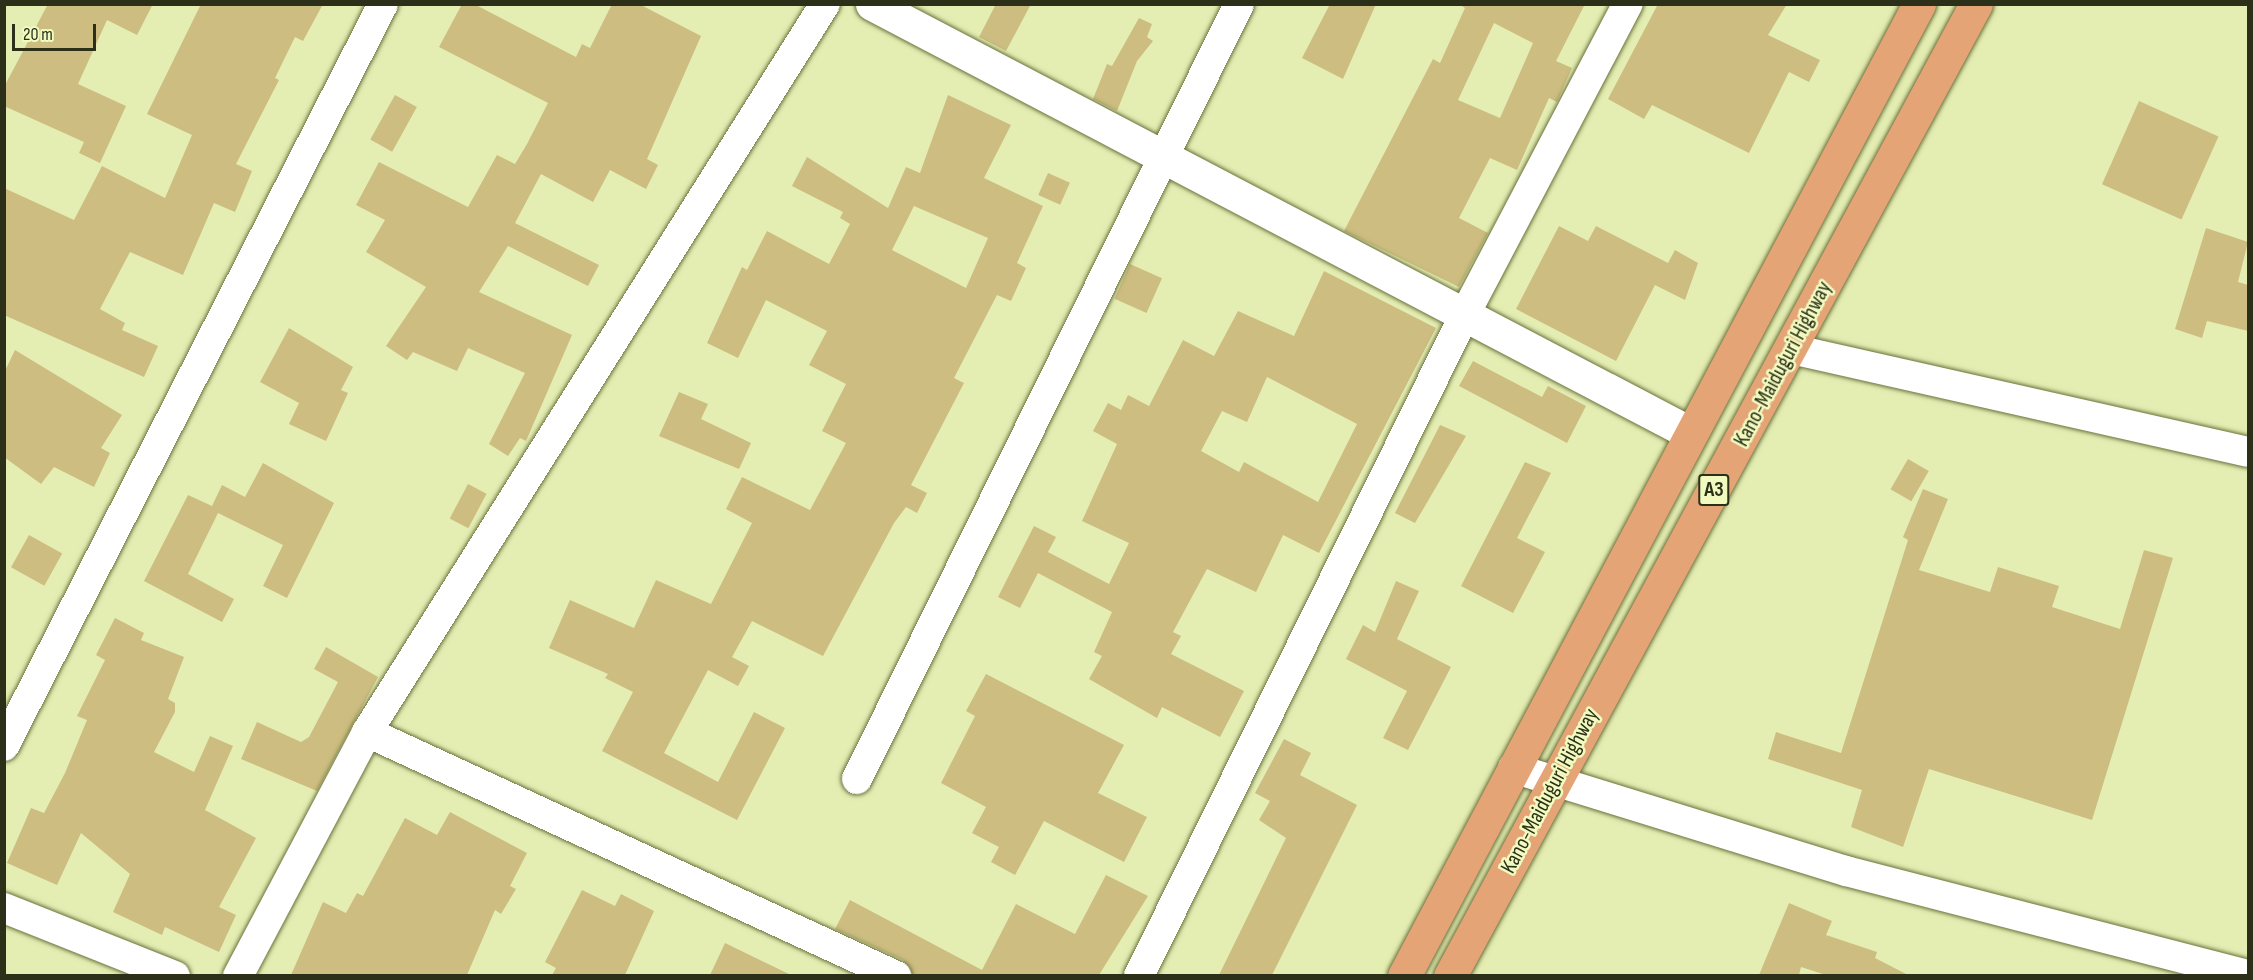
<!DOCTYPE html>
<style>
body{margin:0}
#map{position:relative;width:2253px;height:980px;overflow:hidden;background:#e4eeb3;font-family:"Sofia Sans Condensed",sans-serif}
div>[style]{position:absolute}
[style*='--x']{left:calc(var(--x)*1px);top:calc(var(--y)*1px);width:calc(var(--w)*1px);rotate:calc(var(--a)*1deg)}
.building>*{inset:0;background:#cdbd80;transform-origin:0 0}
.roads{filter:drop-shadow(0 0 2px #6a713b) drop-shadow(0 0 2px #6a713b)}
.minor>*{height:30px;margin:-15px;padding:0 15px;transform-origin:15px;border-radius:15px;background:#fff}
.tertiary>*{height:33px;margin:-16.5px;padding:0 16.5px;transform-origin:16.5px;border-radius:16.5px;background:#fff}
.trunk>*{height:33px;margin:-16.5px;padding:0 16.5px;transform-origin:16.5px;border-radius:16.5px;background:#e4a476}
span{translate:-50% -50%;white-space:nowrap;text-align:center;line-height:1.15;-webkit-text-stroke:5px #f1fbc0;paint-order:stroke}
.shield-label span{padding:2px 4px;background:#f1fbc0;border:2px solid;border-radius:4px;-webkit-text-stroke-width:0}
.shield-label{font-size:21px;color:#2c3019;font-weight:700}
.street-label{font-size:22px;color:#2c3019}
.frame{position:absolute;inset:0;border:6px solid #2c3019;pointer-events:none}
.scale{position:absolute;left:12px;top:24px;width:84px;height:27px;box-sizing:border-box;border:3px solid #2c3019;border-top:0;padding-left:8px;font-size:18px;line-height:21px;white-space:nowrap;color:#2c3019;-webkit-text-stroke:4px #f1fbc0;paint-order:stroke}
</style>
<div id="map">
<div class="building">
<i style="clip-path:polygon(48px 4px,153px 4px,137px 35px,107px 20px,78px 84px,126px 106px,100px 163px,79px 153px,84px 142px,4px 106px,4px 87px)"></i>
<i style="clip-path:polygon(201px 4px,323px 4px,303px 41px,295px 37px,275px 78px,279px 80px,236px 164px,252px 171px,235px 212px,214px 203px,183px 275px,130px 252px,100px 309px,125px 323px,122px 330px,158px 346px,144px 377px,4px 315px,4px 188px,74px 220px,102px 166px,165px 198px,192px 135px,147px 114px)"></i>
<i style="clip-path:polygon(462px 4px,474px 4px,576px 57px,582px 44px,590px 48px,612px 4px,639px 4px,701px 36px,647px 159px,658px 165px,646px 189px,610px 170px,593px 202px,541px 174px,515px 223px,599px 265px,588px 286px,508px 246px,479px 292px,572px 335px,526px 441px,520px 438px,508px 456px,489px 444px,525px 373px,468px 348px,457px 371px,413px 352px,407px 360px,386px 346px,426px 287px,366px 252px,385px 220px,356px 205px,379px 162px,468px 207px,497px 155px,515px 164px,527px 144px,548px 103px,439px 47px)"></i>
<i style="clip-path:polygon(996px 4px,1031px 4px,1006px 51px,979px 37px)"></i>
<i style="clip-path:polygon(1330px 4px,1376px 4px,1343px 79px,1302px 58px)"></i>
<i style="clip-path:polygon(evenodd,1459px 4px,1585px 4px,1556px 61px,1572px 68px,1557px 102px,1549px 98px,1517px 170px,1490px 158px,1459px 218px,1488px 233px,1459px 287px,1344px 231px,1433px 59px,1440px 63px,1465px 8px,1459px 4px,1494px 23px,1533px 43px,1500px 118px,1458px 100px,1494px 23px)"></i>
<i style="clip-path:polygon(1658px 4px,1787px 4px,1768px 35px,1820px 60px,1809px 82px,1789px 72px,1749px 153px,1652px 105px,1644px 119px,1608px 99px)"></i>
<i style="clip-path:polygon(1139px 18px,1152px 24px,1147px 37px,1153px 41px,1137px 61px,1117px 111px,1093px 99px,1107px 64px,1112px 66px)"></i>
<i style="left:395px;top:95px;width:25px;height:51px;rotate:29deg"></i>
<i style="clip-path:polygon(evenodd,948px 95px,1011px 125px,984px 178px,1043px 206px,1017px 263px,1026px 268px,1011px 301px,997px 295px,954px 378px,964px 383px,911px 485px,927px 493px,917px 513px,906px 507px,894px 523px,823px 656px,752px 621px,732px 657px,749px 666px,738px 686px,708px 670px,664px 753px,718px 782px,754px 712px,785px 728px,737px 820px,602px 751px,633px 692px,605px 678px,608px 674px,549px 648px,570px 600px,634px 628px,656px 580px,711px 604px,752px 523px,726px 509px,742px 477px,810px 510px,846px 443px,822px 431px,846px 384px,809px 365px,827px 331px,766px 300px,738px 358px,707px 343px,742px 267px,747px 270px,767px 231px,829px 264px,850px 224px,840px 218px,843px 212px,792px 186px,807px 157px,888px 208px,906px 167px,920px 173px,948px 95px,914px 206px,988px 238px,966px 288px,892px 250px,914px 206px)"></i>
<i style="left:2139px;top:101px;width:87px;height:91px;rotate:24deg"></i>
<i style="left:1048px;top:173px;width:24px;height:24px;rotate:24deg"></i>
<i style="clip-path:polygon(1559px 226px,1588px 241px,1596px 226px,1668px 263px,1675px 250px,1698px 263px,1685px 300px,1655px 285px,1616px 361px,1516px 309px)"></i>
<i style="clip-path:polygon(2206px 228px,2248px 242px,2238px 282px,2248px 285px,2248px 331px,2207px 321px,2202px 338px,2175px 329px)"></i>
<i style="left:1130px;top:264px;width:35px;height:38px;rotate:24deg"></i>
<i style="clip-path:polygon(evenodd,1324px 271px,1436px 328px,1319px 553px,1283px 535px,1256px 592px,1207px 569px,1173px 632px,1181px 636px,1171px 654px,1244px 691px,1220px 737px,1162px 707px,1157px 718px,1089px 679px,1102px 656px,1094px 652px,1112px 612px,1038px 573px,1020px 608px,998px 597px,1034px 526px,1056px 537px,1048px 552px,1109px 584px,1129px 543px,1082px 521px,1117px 444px,1093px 431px,1108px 403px,1121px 410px,1128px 395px,1149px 406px,1183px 340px,1214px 356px,1238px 311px,1294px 336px,1324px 271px,1267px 377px,1357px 424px,1318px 502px,1244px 462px,1239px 472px,1201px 451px,1222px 411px,1247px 422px,1267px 377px)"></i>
<i style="clip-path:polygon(289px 328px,353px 367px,341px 390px,348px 393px,326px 441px,289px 424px,299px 403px,260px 382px)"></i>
<i style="clip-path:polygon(15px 350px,122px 415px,101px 448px,110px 453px,94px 487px,54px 467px,41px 484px,4px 457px,4px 373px)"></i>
<i style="clip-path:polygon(1473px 361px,1542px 397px,1548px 386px,1586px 406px,1567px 443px,1459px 386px)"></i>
<i style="clip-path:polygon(679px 392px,708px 404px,701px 419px,751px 443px,739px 469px,659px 436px)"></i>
<i style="clip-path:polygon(1440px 425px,1466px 436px,1415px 523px,1395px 513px)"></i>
<i style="left:1908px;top:459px;width:24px;height:35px;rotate:30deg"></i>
<i style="clip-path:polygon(1525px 462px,1551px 473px,1517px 538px,1545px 552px,1513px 613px,1461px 586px)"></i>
<i style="clip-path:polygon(263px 463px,334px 503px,287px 598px,263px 586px,283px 545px,218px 513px,188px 574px,234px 599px,222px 622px,144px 581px,188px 495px,212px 506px,222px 485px,245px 497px)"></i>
<i style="left:468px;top:484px;width:21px;height:39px;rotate:28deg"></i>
<i style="clip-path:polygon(1923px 489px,1948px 499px,1919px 570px,1990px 592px,1998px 567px,2059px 586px,2052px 607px,2120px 629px,2144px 550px,2173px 558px,2092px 820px,1929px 769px,1903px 847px,1851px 827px,1862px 790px,1768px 759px,1776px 732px,1841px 753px,1908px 540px,1903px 537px)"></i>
<i style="left:29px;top:535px;width:38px;height:37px;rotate:29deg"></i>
<i style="clip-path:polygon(1396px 581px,1419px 591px,1397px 639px,1451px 667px,1408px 750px,1383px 738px,1407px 691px,1346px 659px,1363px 625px,1375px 632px)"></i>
<i style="clip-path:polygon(115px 618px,144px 633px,141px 640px,184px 657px,168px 699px,175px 703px,175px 712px,154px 752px,194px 772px,210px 736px,233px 746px,205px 810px,256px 838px,219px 907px,236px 915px,219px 952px,165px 927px,162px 935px,113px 912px,130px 874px,81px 833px,57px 885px,7px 863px,31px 808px,44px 813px,65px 773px,87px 720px,77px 716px,105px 660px,96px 655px)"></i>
<i style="clip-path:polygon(326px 647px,378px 677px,317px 791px,241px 759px,257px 722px,301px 742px,309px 737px,338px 682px,314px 669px)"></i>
<i style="clip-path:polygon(986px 674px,1124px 745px,1098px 793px,1147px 817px,1124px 862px,1044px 821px,1015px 875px,991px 862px,999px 847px,972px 833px,986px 807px,941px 783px,975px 716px,966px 711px)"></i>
<i style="clip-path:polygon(1284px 739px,1311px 753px,1300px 775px,1357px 805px,1272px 975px,1219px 975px,1286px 838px,1259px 820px,1270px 801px,1255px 793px)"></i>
<i style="clip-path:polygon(450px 812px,527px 853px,510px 886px,516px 889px,501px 914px,495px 910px,467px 975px,291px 975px,323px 902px,346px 913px,357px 893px,363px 896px,405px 818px,437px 835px)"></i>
<i style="clip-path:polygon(1106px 875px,1148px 896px,1099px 975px,913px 975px,903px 960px,835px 929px,850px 900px,982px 970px,1016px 904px,1075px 934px)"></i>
<i style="clip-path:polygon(582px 890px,615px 906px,621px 894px,654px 911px,625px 975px,552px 975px,556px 968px,545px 962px)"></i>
<i style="clip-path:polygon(1789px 903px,1832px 921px,1826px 935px,1877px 952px,1875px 958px,1908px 975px,1826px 975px,1801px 967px,1799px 975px,1759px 975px)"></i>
<i style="clip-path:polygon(725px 943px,791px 975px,710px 975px)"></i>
</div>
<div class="roads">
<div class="minor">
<i style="--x:1791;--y:349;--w:468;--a:12.7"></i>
<i style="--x:367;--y:732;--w:583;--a:24.76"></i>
<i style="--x:4;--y:746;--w:833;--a:-62.94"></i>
<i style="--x:1513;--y:768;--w:349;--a:17.2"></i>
<i style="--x:1846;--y:871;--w:415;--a:14.5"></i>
<i style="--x:857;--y:779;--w:864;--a:-63.76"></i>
<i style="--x:4;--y:908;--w:184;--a:21.7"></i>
<i style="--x:238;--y:976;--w:276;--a:-62.1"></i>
<i style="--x:367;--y:732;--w:860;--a:-57.83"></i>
<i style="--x:1139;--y:976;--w:740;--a:-63.78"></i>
<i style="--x:1466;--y:312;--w:348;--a:-62.3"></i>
</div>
<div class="tertiary">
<i style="--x:872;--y:4;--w:924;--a:27.67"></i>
</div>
<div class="trunk">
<i style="--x:1404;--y:976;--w:1100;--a:-62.08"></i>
<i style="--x:1450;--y:976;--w:1105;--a:-61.58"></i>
</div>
</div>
<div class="shield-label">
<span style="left:1714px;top:490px">A3</span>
</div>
<div class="street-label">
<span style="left:1783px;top:364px;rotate:-62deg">Kano-Maiduguri Highway</span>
<span style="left:1550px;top:791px;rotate:-62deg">Kano-Maiduguri Highway</span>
</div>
<div class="frame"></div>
<div class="scale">20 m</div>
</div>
